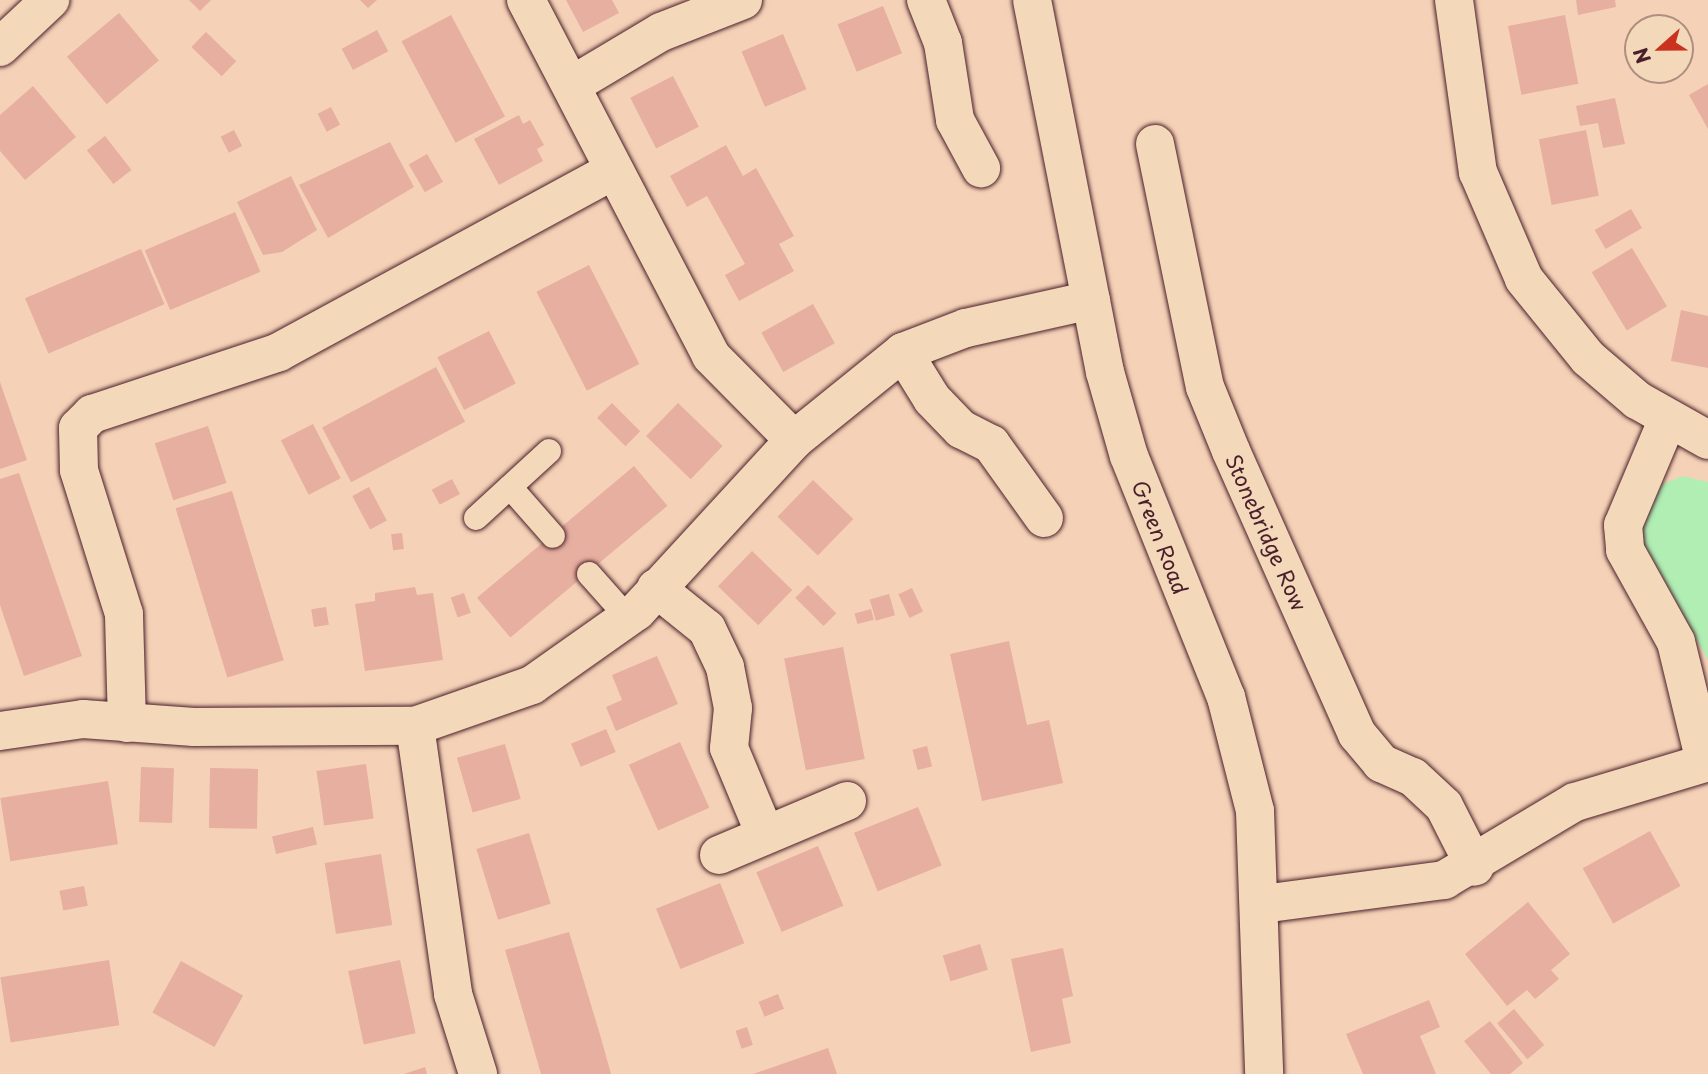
<!DOCTYPE html>
<style>
body{margin:0}
#map{position:relative;width:1708px;height:1074px;overflow:hidden;background:#f5d2b7;font-family:"Playpen Sans",sans-serif}
div>[style]{position:absolute}
[style*='--x']{left:calc(var(--x)*1px);top:calc(var(--y)*1px);width:calc(var(--w)*1px);rotate:calc(var(--a)*1deg)}
.green>*{inset:0;background:#b0eeb4}
.building>*{inset:0;background:#e6af9f;transform-origin:0 0}
.roads{filter:drop-shadow(0 0 2px #4a1f2b) drop-shadow(0 0 2px #4a1f2b)}
.service>*{height:24px;margin:-12px;padding:0 12px;transform-origin:12px;border-radius:12px;background:#f3d8ba}
.minor>*{height:38px;margin:-19px;padding:0 19px;transform-origin:19px;border-radius:19px;background:#f3d8ba}
.tertiary>*{height:38px;margin:-19px;padding:0 19px;transform-origin:19px;border-radius:19px;background:#f3d8ba}
span{translate:-50% -50%;white-space:nowrap;text-align:center;line-height:1.15;-webkit-text-stroke:5px #f3d8ba;paint-order:stroke}
.street-label{font-size:21px;color:#4a1f2b}
.north{position:absolute;left:1624px;top:14px;width:70px;height:70px;box-sizing:border-box;background:#f3d8ba;border:2px solid #af8e81;border-radius:50%;rotate:249deg;font-size:19px;font-weight:700;line-height:28px;text-align:center;color:#4a1f2b}
.north::after{content:'';display:block;margin:auto;width:24px;height:32px;background:#c8321e;clip-path:polygon(50% 0,100% 100%,50% 72%,0 100%)}
</style>
<div id="map">
<div class="green">
<i style="clip-path:polygon(1683px 476px,1708px 482px,1708px 660px,1643px 543px,1639px 517px,1652px 488px)"></i>
</div>
<div class="building">
<i style="clip-path:polygon(189px 0,211px 0,200px 11px)"></i>
<i style="clip-path:polygon(360px 0,377px 0,368px 8px)"></i>
<i style="clip-path:polygon(566px 0,612px 0,619px 13px,583px 32px)"></i>
<i style="clip-path:polygon(1576px 0,1615px 0,1616px 7px,1578px 15px)"></i>
<i style="left:883px;top:6px;width:51px;height:49px;rotate:68deg"></i>
<i style="left:119px;top:13px;width:62px;height:68px;rotate:50deg"></i>
<i style="left:451px;top:15px;width:115px;height:56px;rotate:62deg"></i>
<i style="left:1565px;top:15px;width:70px;height:58px;rotate:79deg"></i>
<i style="left:377px;top:30px;width:24px;height:40px;rotate:62deg"></i>
<i style="left:206px;top:32px;width:42px;height:21px;rotate:44deg"></i>
<i style="left:783px;top:34px;width:60px;height:45px;rotate:67deg"></i>
<i style="left:673px;top:76px;width:57px;height:48px;rotate:63deg"></i>
<i style="clip-path:polygon(1708px 84px,1708px 129px,1689px 95px)"></i>
<i style="clip-path:polygon(33px 86px,76px 137px,25px 180px,0 151px,0 115px)"></i>
<i style="clip-path:polygon(1615px 98px,1625px 144px,1603px 148px,1598px 123px,1580px 126px,1576px 106px)"></i>
<i style="left:331px;top:107px;width:20px;height:15px;rotate:63deg"></i>
<i style="clip-path:polygon(519px 115px,523px 124px,530px 120px,544px 145px,537px 149px,543px 161px,499px 185px,474px 139px)"></i>
<i style="left:234px;top:130px;width:18px;height:15px;rotate:63deg"></i>
<i style="left:1586px;top:130px;width:67px;height:48px;rotate:79deg"></i>
<i style="left:105px;top:136px;width:43px;height:23px;rotate:52deg"></i>
<i style="clip-path:polygon(390px 142px,414px 187px,328px 238px,299px 185px)"></i>
<i style="clip-path:polygon(726px 145px,743px 176px,756px 168px,794px 236px,779px 244px,794px 271px,739px 301px,725px 275px,745px 264px,707px 196px,687px 207px,670px 176px)"></i>
<i style="left:427px;top:154px;width:32px;height:21px;rotate:60deg"></i>
<i style="clip-path:polygon(291px 176px,317px 230px,282px 252px,263px 255px,237px 202px)"></i>
<i style="left:1631px;top:209px;width:22px;height:42px;rotate:60deg"></i>
<i style="left:235px;top:212px;width:65px;height:98px;rotate:67deg"></i>
<i style="left:1632px;top:248px;width:68px;height:47px;rotate:59deg"></i>
<i style="left:141px;top:249px;width:60px;height:126px;rotate:67deg"></i>
<i style="left:589px;top:265px;width:111px;height:59px;rotate:63deg"></i>
<i style="left:813px;top:304px;width:45px;height:59px;rotate:61deg"></i>
<i style="clip-path:polygon(1681px 310px,1708px 316px,1708px 368px,1671px 361px)"></i>
<i style="left:489px;top:331px;width:59px;height:58px;rotate:63deg"></i>
<i style="left:436px;top:367px;width:62px;height:129px;rotate:62deg"></i>
<i style="clip-path:polygon(0 382px,27px 460px,0 469px)"></i>
<i style="left:612px;top:403px;width:40px;height:21px;rotate:45deg"></i>
<i style="left:678px;top:403px;width:62px;height:46px;rotate:44deg"></i>
<i style="left:313px;top:424px;width:61px;height:36px;rotate:63deg"></i>
<i style="left:208px;top:426px;width:60px;height:56px;rotate:72deg"></i>
<i style="left:634px;top:466px;width:52px;height:205px;rotate:50deg"></i>
<i style="clip-path:polygon(19px 473px,82px 656px,24px 676px,0 605px,0 479px)"></i>
<i style="left:452px;top:479px;width:17px;height:23px;rotate:62deg"></i>
<i style="left:813px;top:480px;width:56px;height:51px;rotate:44deg"></i>
<i style="left:369px;top:487px;width:38px;height:19px;rotate:62deg"></i>
<i style="left:232px;top:491px;width:177px;height:59px;rotate:73deg"></i>
<i style="left:402px;top:533px;width:16px;height:11px;rotate:83deg"></i>
<i style="left:752px;top:551px;width:56px;height:49px;rotate:44deg"></i>
<i style="left:808px;top:585px;width:40px;height:18px;rotate:45deg"></i>
<i style="clip-path:polygon(415px 587px,417px 595px,433px 593px,443px 660px,365px 671px,355px 604px,375px 601px,375px 593px)"></i>
<i style="left:912px;top:588px;width:26px;height:15px;rotate:65deg"></i>
<i style="left:464px;top:593px;width:21px;height:14px;rotate:71deg"></i>
<i style="left:889px;top:594px;width:22px;height:20px;rotate:74deg"></i>
<i style="left:326px;top:607px;width:18px;height:15px;rotate:81deg"></i>
<i style="left:871px;top:609px;width:11px;height:17px;rotate:75deg"></i>
<i style="clip-path:polygon(1009px 641px,1027px 725px,1049px 720px,1063px 783px,982px 801px,950px 654px)"></i>
<i style="left:843px;top:647px;width:114px;height:60px;rotate:79deg"></i>
<i style="clip-path:polygon(657px 656px,678px 704px,616px 731px,606px 707px,622px 700px,612px 675px)"></i>
<i style="left:606px;top:729px;width:25px;height:38px;rotate:67deg"></i>
<i style="left:680px;top:742px;width:72px;height:56px;rotate:66deg"></i>
<i style="left:505px;top:744px;width:57px;height:50px;rotate:74deg"></i>
<i style="left:927px;top:746px;width:21px;height:15px;rotate:76deg"></i>
<i style="left:366px;top:764px;width:55px;height:50px;rotate:82deg"></i>
<i style="left:141px;top:767px;width:33px;height:55px;rotate:2deg"></i>
<i style="left:210px;top:768px;width:48px;height:60px;rotate:1deg"></i>
<i style="left:108px;top:781px;width:64px;height:109px;rotate:81deg"></i>
<i style="left:918px;top:807px;width:63px;height:69px;rotate:68deg"></i>
<i style="left:313px;top:827px;width:18px;height:42px;rotate:77deg"></i>
<i style="left:1650px;top:831px;width:63px;height:77px;rotate:61deg"></i>
<i style="left:529px;top:833px;width:74px;height:55px;rotate:73deg"></i>
<i style="left:818px;top:846px;width:65px;height:67px;rotate:67deg"></i>
<i style="left:381px;top:854px;width:72px;height:57px;rotate:81deg"></i>
<i style="left:720px;top:883px;width:65px;height:69px;rotate:68deg"></i>
<i style="left:84px;top:886px;width:20px;height:25px;rotate:79deg"></i>
<i style="clip-path:polygon(1528px 902px,1570px 954px,1551px 970px,1559px 979px,1535px 999px,1527px 990px,1507px 1006px,1465px 954px)"></i>
<i style="clip-path:polygon(569px 932px,601px 1038px,611px 1074px,541px 1074px,526px 1022px,505px 950px)"></i>
<i style="left:980px;top:944px;width:27px;height:39px;rotate:73deg"></i>
<i style="clip-path:polygon(1063px 948px,1073px 996px,1062px 999px,1071px 1043px,1031px 1052px,1011px 959px)"></i>
<i style="left:109px;top:960px;width:66px;height:110px;rotate:81deg"></i>
<i style="left:400px;top:960px;width:75px;height:53px;rotate:78deg"></i>
<i style="left:181px;top:961px;width:71px;height:59px;rotate:29deg"></i>
<i style="left:778px;top:994px;width:16px;height:21px;rotate:68deg"></i>
<i style="clip-path:polygon(1429px 1000px,1440px 1027px,1420px 1036px,1436px 1074px,1363px 1074px,1346px 1034px)"></i>
<i style="left:1514px;top:1009px;width:47px;height:22px;rotate:50deg"></i>
<i style="clip-path:polygon(1490px 1021px,1523px 1063px,1510px 1074px,1491px 1074px,1464px 1041px)"></i>
<i style="left:747px;top:1027px;width:19px;height:12px;rotate:72deg"></i>
<i style="clip-path:polygon(828px 1048px,837px 1074px,753px 1074px)"></i>
<i style="clip-path:polygon(425px 1067px,427px 1074px,404px 1074px)"></i>
</div>
<div class="roads">
<div class="service">
<i style="--x:510;--y:487;--w:65;--a:48.7"></i>
<i style="--x:476;--y:518;--w:99;--a:-42.5"></i>
<i style="--x:589;--y:574;--w:59;--a:48.4"></i>
</div>
<div class="minor">
<i style="--x:526;--y:0;--w:401;--a:62.5"></i>
<i style="--x:711;--y:356;--w:118;--a:45.3"></i>
<i style="--x:926;--y:0;--w:46;--a:68.4"></i>
<i style="--x:943;--y:43;--w:78;--a:81.1"></i>
<i style="--x:955;--y:120;--w:55;--a:61.6"></i>
<i style="--x:1454;--y:0;--w:174;--a:82.1"></i>
<i style="--x:1478;--y:172;--w:116;--a:66.7"></i>
<i style="--x:1524;--y:279;--w:102;--a:51"></i>
<i style="--x:1588;--y:358;--w:65;--a:40.6"></i>
<i style="--x:1637;--y:400;--w:81;--a:29.4"></i>
<i style="--x:0;--y:47;--w:69;--a:-43.2"></i>
<i style="--x:572;--y:85;--w:104;--a:-30.8"></i>
<i style="--x:661;--y:32;--w:88;--a:-21.3"></i>
<i style="--x:1155;--y:144;--w:248;--a:78.4"></i>
<i style="--x:1205;--y:387;--w:69;--a:67.9"></i>
<i style="--x:1231;--y:451;--w:310;--a:66"></i>
<i style="--x:1357;--y:734;--w:38;--a:50"></i>
<i style="--x:1381;--y:763;--w:35;--a:24"></i>
<i style="--x:1413;--y:777;--w:42;--a:43.1"></i>
<i style="--x:1444;--y:806;--w:68;--a:63.1"></i>
<i style="--x:903;--y:352;--w:55;--a:58.3"></i>
<i style="--x:932;--y:399;--w:42;--a:46"></i>
<i style="--x:961;--y:429;--w:34;--a:27"></i>
<i style="--x:991;--y:444;--w:91;--a:54.4"></i>
<i style="--x:1667;--y:421;--w:113;--a:112.9"></i>
<i style="--x:1623;--y:525;--w:25;--a:85"></i>
<i style="--x:1625;--y:550;--w:105;--a:61"></i>
<i style="--x:1676;--y:642;--w:123;--a:76.4"></i>
<i style="--x:656;--y:588;--w:65;--a:38.8"></i>
<i style="--x:707;--y:629;--w:42;--a:64.7"></i>
<i style="--x:725;--y:667;--w:42;--a:79"></i>
<i style="--x:733;--y:708;--w:40;--a:95.7"></i>
<i style="--x:729;--y:748;--w:93;--a:67.3"></i>
<i style="--x:127;--y:723;--w:109;--a:-91.6"></i>
<i style="--x:124;--y:614;--w:151;--a:-107.4"></i>
<i style="--x:79;--y:470;--w:42;--a:-91.4"></i>
<i style="--x:78;--y:428;--w:20;--a:-45"></i>
<i style="--x:92;--y:414;--w:197;--a:-18.3"></i>
<i style="--x:279;--y:352;--w:379;--a:-28.5"></i>
<i style="--x:415;--y:726;--w:271;--a:81.9"></i>
<i style="--x:453;--y:994;--w:84;--a:72.6"></i>
<i style="--x:0;--y:731;--w:84;--a:-8.2"></i>
<i style="--x:83;--y:719;--w:111;--a:4.1"></i>
<i style="--x:194;--y:727;--w:221;--a:-0.3"></i>
<i style="--x:415;--y:726;--w:124;--a:-19.3"></i>
<i style="--x:532;--y:685;--w:128;--a:-35.2"></i>
<i style="--x:637;--y:611;--w:232;--a:-47.4"></i>
<i style="--x:794;--y:440;--w:140;--a:-38.9"></i>
<i style="--x:903;--y:352;--w:67;--a:-20.9"></i>
<i style="--x:966;--y:328;--w:128;--a:-12.6"></i>
<i style="--x:719;--y:855;--w:139;--a:-22.9"></i>
<i style="--x:1262;--y:904;--w:184;--a:-7.5"></i>
<i style="--x:1444;--y:880;--w:152;--a:-30.8"></i>
<i style="--x:1575;--y:802;--w:139;--a:-16.7"></i>
</div>
<div class="tertiary">
<i style="--x:1032;--y:0;--w:379;--a:78.9"></i>
<i style="--x:1105;--y:372;--w:87;--a:74.1"></i>
<i style="--x:1129;--y:456;--w:260;--a:68.1"></i>
<i style="--x:1226;--y:697;--w:118;--a:75.7"></i>
<i style="--x:1255;--y:811;--w:263;--a:88"></i>
</div>
</div>
<div class="street-label">
<span style="left:1267px;top:532px;rotate:66deg">Stonebridge Row</span>
<span style="left:1161px;top:537px;rotate:69deg">Green Road</span>
</div>
<div class="north">N</div>
</div>
